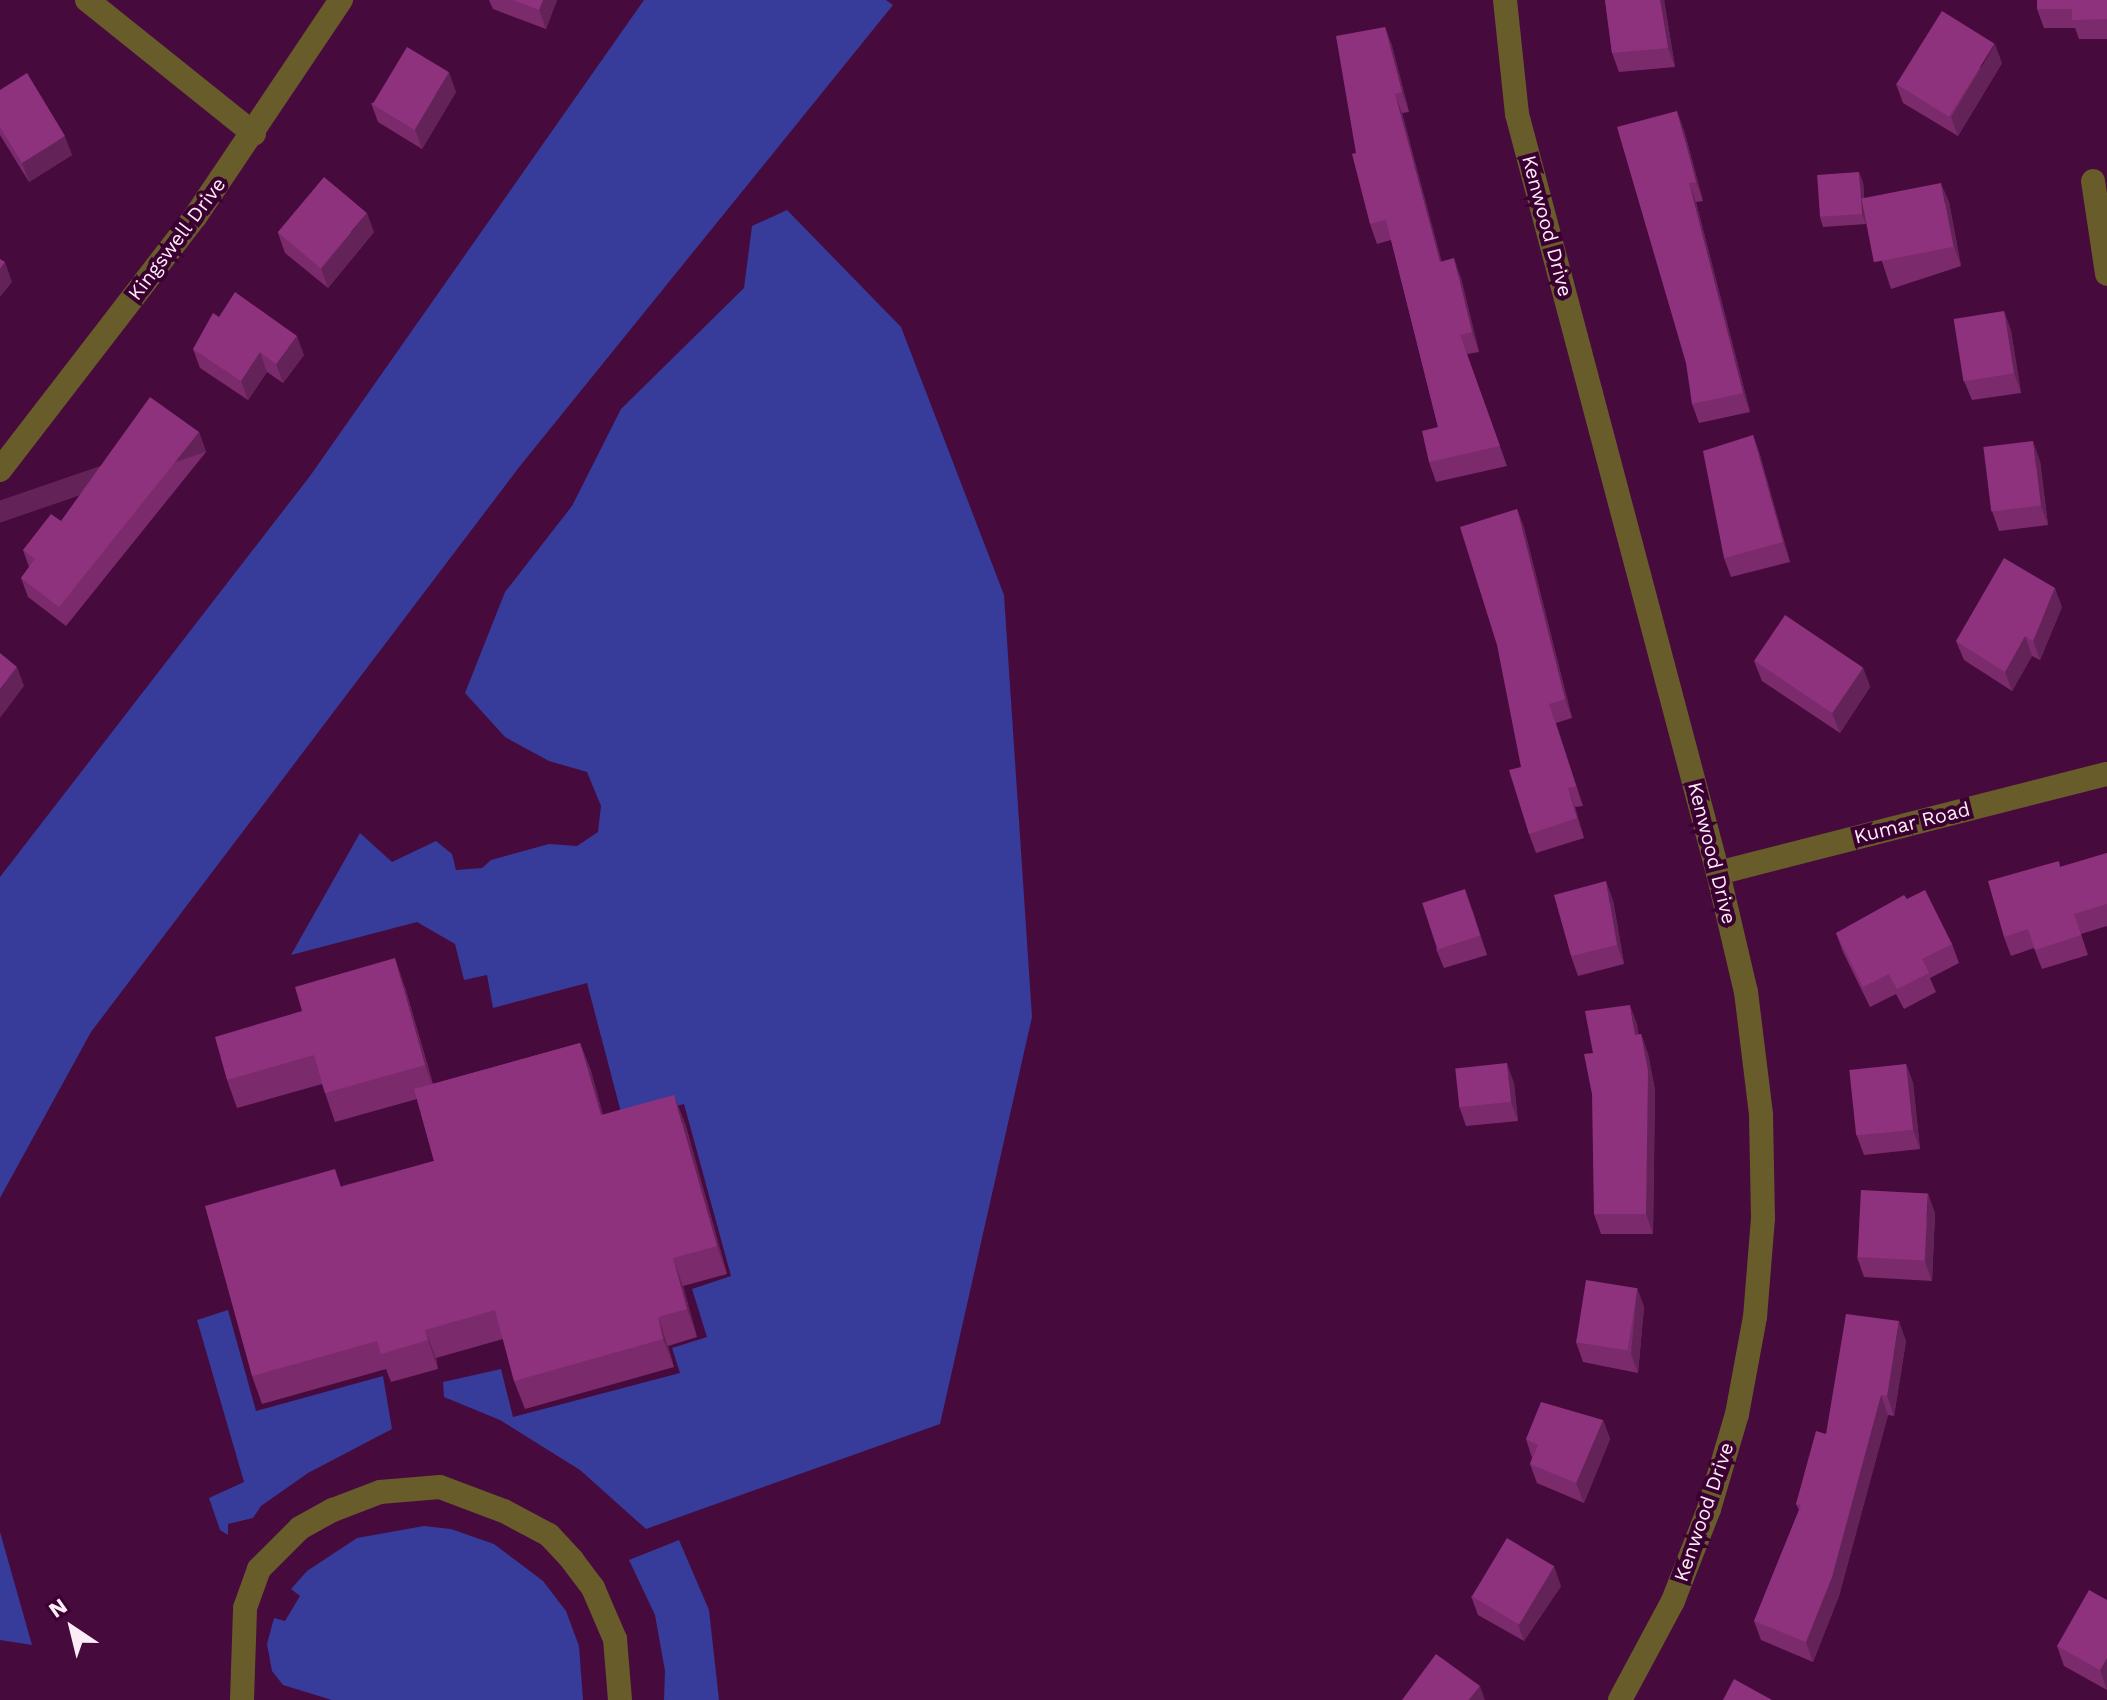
<!DOCTYPE html>
<style>
body{margin:0}
#map{position:relative;width:2107px;height:1700px;overflow:hidden;background:#470a3d;font-family:"Work Sans",sans-serif}
div>[style]{position:absolute}
[style*='--x']{left:calc(var(--x)*1px);top:calc(var(--y)*1px);width:calc(var(--w)*1px);rotate:calc(var(--a)*1deg)}
.green>*{inset:0;background:#373b99}
.service>*{height:24px;margin:-12px;padding:0 12px;transform-origin:12px;border-radius:12px;background:#685c2a}
.minor>*{height:24px;margin:-12px;padding:0 12px;transform-origin:12px;border-radius:12px;background:#685c2a}
.wall>*{inset:0;background:#7b2b6c}
.shaded-wall>*{inset:0;background:#642358;transform-origin:0 0}
.building>*{inset:0;background:#8f327e;transform-origin:0 0}
span{translate:-50% -50%;white-space:nowrap;text-align:center;line-height:1.15;-webkit-text-stroke:8px #3b0032;paint-order:stroke}
.street-label{font-size:20px;color:#fbecf6}
.north{position:absolute;left:32px;top:1588px;width:80px;height:80px;-webkit-text-stroke:6px #3b0032;paint-order:stroke;rotate:325deg;font-size:22px;font-weight:700;line-height:32px;text-align:center;color:#fbecf6}
.north::after{content:'';display:block;margin:auto;width:28px;height:36px;background:#fbecf6;clip-path:polygon(50% 0,100% 100%,50% 72%,0 100%)}
</style>
<div id="map">
<div class="green">
<i style="clip-path:polygon(644px 0,886px 0,893px 5px,520px 466px,91px 1032px,0 1198px,0 877px,310px 476px)"></i>
<i style="clip-path:polygon(787px 210px,901px 327px,1004px 595px,1032px 1017px,940px 1424px,646px 1529px,580px 1470px,500px 1420px,444px 1397px,443px 1382px,501px 1369px,513px 1417px,680px 1373px,672px 1348px,707px 1337px,692px 1289px,731px 1276px,684px 1104px,623px 1120px,587px 983px,493px 1008px,487px 975px,464px 980px,455px 944px,417px 922px,291px 955px,360px 833px,392px 862px,436px 841px,452px 854px,456px 870px,482px 868px,491px 860px,549px 844px,577px 846px,598px 832px,601px 806px,587px 772px,549px 761px,505px 737px,465px 693px,505px 592px,572px 506px,621px 409px,744px 288px,752px 226px)"></i>
<i style="clip-path:polygon(228px 1310px,256px 1411px,383px 1376px,392px 1429px,308px 1473px,261px 1506px,253px 1518px,228px 1524px,228px 1535px,220px 1530px,209px 1498px,244px 1482px,197px 1320px)"></i>
<i style="clip-path:polygon(424px 1526px,451px 1529px,494px 1544px,543px 1581px,566px 1611px,579px 1646px,583px 1700px,332px 1700px,283px 1685px,272px 1671px,267px 1644px,274px 1618px,285px 1621px,300px 1596px,291px 1589px,307px 1571px,357px 1538px)"></i>
<i style="clip-path:polygon(0 1532px,32px 1645px,0 1640px)"></i>
<i style="clip-path:polygon(679px 1540px,709px 1610px,719px 1700px,664px 1700px,665px 1671px,655px 1615px,629px 1560px)"></i>
</div>
<div class="service">
<i style="--x:242;--y:1700;--w:92;--a:-88.1"></i>
<i style="--x:245;--y:1608;--w:41;--a:-70.3"></i>
<i style="--x:259;--y:1569;--w:58;--a:-45"></i>
<i style="--x:300;--y:1528;--w:38;--a:-29"></i>
<i style="--x:333;--y:1510;--w:50;--a:-21"></i>
<i style="--x:380;--y:1492;--w:60;--a:-4.8"></i>
<i style="--x:440;--y:1487;--w:68;--a:20.6"></i>
<i style="--x:504;--y:1511;--w:51;--a:28.1"></i>
<i style="--x:549;--y:1535;--w:34;--a:47"></i>
<i style="--x:572;--y:1560;--w:35;--a:53"></i>
<i style="--x:593;--y:1588;--w:56;--a:66.7"></i>
<i style="--x:615;--y:1639;--w:61;--a:85.3"></i>
</div>
<div class="minor">
<i style="--x:87;--y:0;--w:214;--a:38.7"></i>
<i style="--x:1505;--y:0;--w:115;--a:84"></i>
<i style="--x:1517;--y:114;--w:785;--a:75.17"></i>
<i style="--x:1718;--y:873;--w:122;--a:76.8"></i>
<i style="--x:1746;--y:992;--w:124;--a:83"></i>
<i style="--x:1761;--y:1115;--w:103;--a:88.9"></i>
<i style="--x:1763;--y:1218;--w:99;--a:94.6"></i>
<i style="--x:1755;--y:1317;--w:99;--a:100.5"></i>
<i style="--x:1737;--y:1414;--w:99;--a:106.4"></i>
<i style="--x:1709;--y:1509;--w:99;--a:111.4"></i>
<i style="--x:1673;--y:1601;--w:112;--a:118.2"></i>
<i style="--x:2093;--y:181;--w:94;--a:81.4"></i>
<i style="--x:0;--y:470;--w:319;--a:-52.4"></i>
<i style="--x:195;--y:217;--w:262;--a:-56.1"></i>
<i style="--x:1718;--y:873;--w:401;--a:-14.3"></i>
</div>
<div class="wall">
<i style="clip-path:polygon(489px 0,557px 0,546px 29px,493px 9px)"></i>
<i style="clip-path:polygon(1605px 0,1664px 0,1675px 67px,1619px 72px,1612px 53px)"></i>
<i style="clip-path:polygon(2107px 0,2107px 39px,2079px 39px,2075px 28px,2044px 28px,2037px 9px)"></i>
<i style="clip-path:polygon(1385px 27px,1392px 46px,1409px 112px,1402px 113px,1441px 261px,1461px 278px,1479px 352px,1467px 354px,1507px 466px,1436px 482px,1429px 462px,1438px 427px,1391px 240px,1377px 244px,1370px 224px)"></i>
<i style="clip-path:polygon(2002px 63px,1958px 136px,1903px 103px,1896px 84px)"></i>
<i style="clip-path:polygon(0 90px,72px 155px,29px 182px,0 135px)"></i>
<i style="clip-path:polygon(456px 92px,422px 149px,378px 122px,371px 103px)"></i>
<i style="clip-path:polygon(1684px 130px,1703px 201px,1696px 202px,1750px 412px,1699px 423px,1692px 404px)"></i>
<i style="clip-path:polygon(1863px 182px,1865px 208px,1949px 202px,1961px 266px,1891px 289px,1865px 209px,1866px 224px,1823px 227px,1820px 217px)"></i>
<i style="clip-path:polygon(374px 232px,328px 288px,285px 253px,278px 233px)"></i>
<i style="clip-path:polygon(2004px 311px,2011px 331px,2021px 393px,1972px 400px,1964px 381px)"></i>
<i style="clip-path:polygon(219px 317px,304px 355px,283px 383px,267px 372px,248px 400px,200px 368px,193px 349px)"></i>
<i style="clip-path:polygon(199px 432px,206px 452px,66px 626px,28px 597px,21px 578px,29px 567px,23px 550px,61px 521px)"></i>
<i style="clip-path:polygon(1753px 435px,1760px 455px,1790px 562px,1731px 577px,1724px 558px)"></i>
<i style="clip-path:polygon(2040px 461px,2048px 525px,1999px 531px,1992px 511px)"></i>
<i style="clip-path:polygon(1517px 509px,1524px 528px,1572px 718px,1556px 723px,1583px 806px,1575px 807px,1584px 838px,1536px 853px,1529px 834px,1521px 767px)"></i>
<i style="clip-path:polygon(2062px 607px,2040px 660px,2032px 656px,2012px 691px,1964px 660px,1956px 641px)"></i>
<i style="clip-path:polygon(1754px 661px,1863px 668px,1870px 687px,1840px 733px,1762px 681px)"></i>
<i style="clip-path:polygon(2107px 853px,2107px 926px,2081px 934px,2088px 955px,2042px 969px,2034px 948px,2011px 956px,2004px 937px,2060px 867px)"></i>
<i style="clip-path:polygon(1907px 899px,1952px 944px,1959px 963px,1930px 978px,1936px 992px,1904px 1009px,1896px 994px,1870px 1007px,1843px 952px,1836px 933px)"></i>
<i style="clip-path:polygon(1613px 900px,1624px 964px,1578px 976px,1571px 956px)"></i>
<i style="clip-path:polygon(1472px 909px,1487px 955px,1444px 968px,1436px 949px)"></i>
<i style="clip-path:polygon(405px 987px,433px 1084px,580px 1043px,591px 1071px,603px 1115px,685px 1123px,727px 1274px,683px 1286px,697px 1337px,668px 1346px,674px 1367px,525px 1409px,514px 1381px,503px 1339px,436px 1358px,438px 1369px,391px 1382px,386px 1369px,262px 1404px,252px 1376px,342px 1186px,434px 1161px,417px 1099px,335px 1122px,322px 1084px,237px 1108px,227px 1080px)"></i>
<i style="clip-path:polygon(1637px 1024px,1638px 1035px,1641px 1034px,1648px 1054px,1655px 1090px,1653px 1234px,1601px 1234px,1594px 1214px,1593px 1053px)"></i>
<i style="clip-path:polygon(1906px 1064px,1913px 1083px,1920px 1149px,1864px 1155px,1857px 1136px)"></i>
<i style="clip-path:polygon(1514px 1083px,1518px 1121px,1466px 1126px,1459px 1106px)"></i>
<i style="clip-path:polygon(1935px 1213px,1932px 1281px,1864px 1277px,1857px 1257px)"></i>
<i style="clip-path:polygon(1637px 1288px,1644px 1307px,1638px 1373px,1583px 1362px,1576px 1342px)"></i>
<i style="clip-path:polygon(1906px 1341px,1894px 1416px,1888px 1415px,1839px 1596px,1813px 1662px,1761px 1640px,1754px 1621px,1799px 1510px,1796px 1504px,1826px 1434px)"></i>
<i style="clip-path:polygon(1603px 1420px,1610px 1439px,1584px 1503px,1537px 1483px,1530px 1464px,1532px 1458px,1526px 1439px)"></i>
<i style="clip-path:polygon(1561px 1586px,1524px 1641px,1478px 1615px,1471px 1596px)"></i>
<i style="clip-path:polygon(2107px 1600px,2107px 1690px,2064px 1666px,2057px 1646px)"></i>
</div>
<div class="shaded-wall">
<i style="clip-path:polygon(543px 0,557px 0,546px 29px,539px 10px)"></i>
<i style="clip-path:polygon(1660px 0,1664px 0,1675px 67px,1668px 48px)"></i>
<i style="clip-path:polygon(1385px 27px,1392px 46px,1409px 112px,1402px 92px)"></i>
<i style="clip-path:polygon(1995px 44px,2002px 63px,1958px 136px,1951px 117px)"></i>
<i style="clip-path:polygon(449px 72px,456px 92px,422px 149px,415px 129px)"></i>
<i style="clip-path:polygon(1395px 94px,1402px 113px,1447px 281px,1440px 262px)"></i>
<i style="clip-path:polygon(1677px 111px,1684px 130px,1703px 201px,1696px 182px)"></i>
<i style="clip-path:polygon(65px 136px,72px 155px,29px 182px,22px 163px)"></i>
<i style="clip-path:polygon(1859px 172px,1863px 182px,1866px 224px,1862px 214px)"></i>
<i style="clip-path:polygon(1689px 183px,1696px 202px,1750px 412px,1743px 393px)"></i>
<i style="clip-path:polygon(1941px 183px,1949px 202px,1961px 266px,1954px 247px)"></i>
<i style="clip-path:polygon(367px 213px,374px 232px,328px 288px,321px 269px)"></i>
<i style="clip-path:polygon(1454px 258px,1461px 278px,1479px 352px,1472px 332px)"></i>
<i style="clip-path:polygon(5px 262px,12px 282px,0 297px,0 269px)"></i>
<i style="clip-path:polygon(2004px 311px,2011px 331px,2021px 393px,2014px 373px)"></i>
<i style="clip-path:polygon(297px 336px,304px 355px,283px 383px,276px 364px)"></i>
<i style="clip-path:polygon(260px 352px,267px 372px,248px 400px,241px 381px)"></i>
<i style="left:199px;top:432px;width:21px;height:224px;rotate:71deg"></i>
<i style="clip-path:polygon(1753px 435px,1760px 455px,1790px 562px,1783px 542px)"></i>
<i style="clip-path:polygon(2033px 441px,2040px 461px,2048px 525px,2041px 506px)"></i>
<i style="clip-path:polygon(1517px 509px,1524px 528px,1572px 718px,1565px 699px)"></i>
<i style="clip-path:polygon(2055px 588px,2062px 607px,2040px 660px,2033px 641px)"></i>
<i style="clip-path:polygon(2025px 636px,2032px 656px,2012px 691px,2005px 672px)"></i>
<i style="clip-path:polygon(17px 667px,24px 686px,0 718px,0 689px)"></i>
<i style="clip-path:polygon(1863px 668px,1870px 687px,1840px 733px,1832px 713px)"></i>
<i style="clip-path:polygon(1568px 788px,1575px 807px,1584px 838px,1577px 818px)"></i>
<i style="clip-path:polygon(1606px 881px,1613px 900px,1624px 964px,1617px 945px)"></i>
<i style="clip-path:polygon(1465px 889px,1472px 909px,1487px 955px,1480px 936px)"></i>
<i style="clip-path:polygon(395px 958px,405px 987px,435px 1094px,425px 1065px)"></i>
<i style="clip-path:polygon(1630px 1005px,1637px 1024px,1642px 1055px,1635px 1035px)"></i>
<i style="clip-path:polygon(1641px 1034px,1648px 1054px,1655px 1090px,1653px 1234px,1646px 1214px)"></i>
<i style="clip-path:polygon(580px 1043px,591px 1071px,611px 1144px,601px 1115px)"></i>
<i style="clip-path:polygon(1507px 1063px,1514px 1083px,1518px 1121px,1511px 1102px)"></i>
<i style="clip-path:polygon(1906px 1064px,1913px 1083px,1920px 1149px,1913px 1130px)"></i>
<i style="clip-path:polygon(674px 1095px,685px 1123px,727px 1274px,717px 1246px)"></i>
<i style="clip-path:polygon(1928px 1193px,1935px 1213px,1932px 1281px,1925px 1262px)"></i>
<i style="clip-path:polygon(673px 1258px,683px 1286px,697px 1337px,687px 1309px)"></i>
<i style="clip-path:polygon(1637px 1288px,1644px 1307px,1638px 1373px,1631px 1354px)"></i>
<i style="clip-path:polygon(658px 1317px,668px 1346px,674px 1367px,663px 1339px)"></i>
<i style="clip-path:polygon(1899px 1321px,1906px 1341px,1894px 1416px,1887px 1396px)"></i>
<i style="clip-path:polygon(425px 1330px,436px 1358px,438px 1369px,428px 1340px)"></i>
<i style="clip-path:polygon(1881px 1395px,1888px 1415px,1839px 1596px,1813px 1662px,1806px 1642px)"></i>
<i style="clip-path:polygon(1603px 1420px,1610px 1439px,1584px 1503px,1576px 1483px)"></i>
<i style="clip-path:polygon(1554px 1566px,1561px 1586px,1524px 1641px,1517px 1622px)"></i>
<i style="clip-path:polygon(2107px 1658px,2107px 1690px,2100px 1670px)"></i>
<i style="clip-path:polygon(1480px 1686px,1485px 1700px,1469px 1700px)"></i>
</div>
<div class="building">
<i style="clip-path:polygon(513px 0,543px 0,539px 10px)"></i>
<i style="clip-path:polygon(1605px 0,1660px 0,1668px 48px,1612px 53px)"></i>
<i style="clip-path:polygon(2037px 0,2107px 0,2107px 19px,2072px 20px,2072px 9px,2037px 9px)"></i>
<i style="left:1942px;top:11px;width:62px;height:86px;rotate:32deg"></i>
<i style="clip-path:polygon(1385px 27px,1402px 92px,1395px 94px,1440px 262px,1454px 258px,1472px 332px,1460px 335px,1500px 446px,1429px 462px,1422px 431px,1438px 427px,1386px 220px,1370px 224px,1352px 154px,1356px 153px,1336px 36px)"></i>
<i style="left:407px;top:47px;width:49px;height:67px;rotate:31deg"></i>
<i style="clip-path:polygon(27px 73px,65px 136px,22px 163px,0 127px,0 90px)"></i>
<i style="clip-path:polygon(1677px 111px,1696px 182px,1689px 183px,1743px 393px,1692px 404px,1686px 363px,1617px 127px)"></i>
<i style="left:1859px;top:172px;width:42px;height:42px;rotate:86deg"></i>
<i style="left:324px;top:177px;width:56px;height:72px;rotate:40deg"></i>
<i style="left:1941px;top:183px;width:65px;height:81px;rotate:79deg"></i>
<i style="clip-path:polygon(0 259px,5px 262px,0 269px)"></i>
<i style="clip-path:polygon(235px 292px,297px 336px,276px 364px,260px 352px,241px 381px,193px 349px,213px 313px,219px 317px)"></i>
<i style="left:2004px;top:311px;width:63px;height:51px;rotate:81deg"></i>
<i style="clip-path:polygon(150px 397px,199px 432px,59px 607px,21px 578px,35px 559px,23px 550px,51px 514px,61px 521px)"></i>
<i style="clip-path:polygon(1753px 435px,1783px 542px,1724px 558px,1703px 451px)"></i>
<i style="left:2033px;top:441px;width:65px;height:50px;rotate:83deg"></i>
<i style="clip-path:polygon(1517px 509px,1565px 699px,1549px 704px,1576px 786px,1568px 788px,1577px 818px,1529px 834px,1509px 770px,1521px 767px,1497px 645px,1460px 527px)"></i>
<i style="clip-path:polygon(2004px 558px,2055px 588px,2033px 641px,2025px 636px,2005px 672px,1956px 641px)"></i>
<i style="left:1785px;top:615px;width:94px;height:55px;rotate:34deg"></i>
<i style="clip-path:polygon(0 653px,17px 667px,0 689px)"></i>
<i style="clip-path:polygon(2107px 853px,2107px 904px,2074px 914px,2081px 935px,2035px 950px,2028px 929px,2004px 937px,1988px 881px,2059px 861px,2060px 867px)"></i>
<i style="clip-path:polygon(1606px 881px,1617px 945px,1571px 956px,1554px 895px)"></i>
<i style="left:1465px;top:889px;width:49px;height:45px;rotate:72deg"></i>
<i style="clip-path:polygon(1925px 890px,1952px 944px,1922px 959px,1929px 973px,1897px 989px,1889px 974px,1863px 987px,1836px 933px,1904px 895px,1907px 899px)"></i>
<i style="clip-path:polygon(395px 958px,425px 1065px,325px 1093px,314px 1055px,227px 1080px,215px 1037px,302px 1011px,295px 987px)"></i>
<i style="clip-path:polygon(1630px 1005px,1635px 1035px,1641px 1034px,1648px 1071px,1646px 1214px,1594px 1214px,1592px 1094px,1584px 1054px,1593px 1053px,1585px 1011px)"></i>
<i style="clip-path:polygon(580px 1043px,601px 1115px,674px 1095px,717px 1246px,673px 1258px,687px 1309px,658px 1317px,663px 1339px,514px 1381px,495px 1310px,425px 1330px,428px 1340px,381px 1354px,377px 1341px,252px 1376px,205px 1206px,335px 1169px,341px 1187px,434px 1161px,414px 1089px)"></i>
<i style="left:1507px;top:1063px;width:39px;height:52px;rotate:84deg"></i>
<i style="left:1906px;top:1064px;width:66px;height:57px;rotate:84deg"></i>
<i style="left:1861px;top:1190px;width:67px;height:67px;rotate:3deg"></i>
<i style="left:1586px;top:1280px;width:52px;height:63px;rotate:9deg"></i>
<i style="clip-path:polygon(1846px 1314px,1899px 1321px,1887px 1396px,1881px 1395px,1832px 1577px,1806px 1642px,1754px 1621px,1801px 1505px,1796px 1504px,1816px 1431px,1826px 1434px)"></i>
<i style="clip-path:polygon(1541px 1402px,1603px 1420px,1576px 1483px,1530px 1464px,1538px 1445px,1526px 1439px)"></i>
<i style="left:1507px;top:1538px;width:55px;height:68px;rotate:31deg"></i>
<i style="clip-path:polygon(2089px 1590px,2107px 1600px,2107px 1658px,2100px 1670px,2057px 1646px)"></i>
<i style="clip-path:polygon(1436px 1654px,1480px 1686px,1469px 1700px,1402px 1700px)"></i>
<i style="clip-path:polygon(1734px 1679px,1772px 1700px,1723px 1700px)"></i>
</div>
<div class="street-label">
<span style="left:1547px;top:226px;rotate:75deg">Kenwood Drive</span>
<span style="left:177px;top:239px;rotate:-53deg">Kingswell Drive</span>
<span style="left:1912px;top:823px;rotate:-14deg">Kumar Road</span>
<span style="left:1712px;top:853px;rotate:76deg">Kenwood Drive</span>
<span style="left:1704px;top:1512px;rotate:-71deg">Kenwood Drive</span>
</div>
<div class="north">N</div>
</div>
